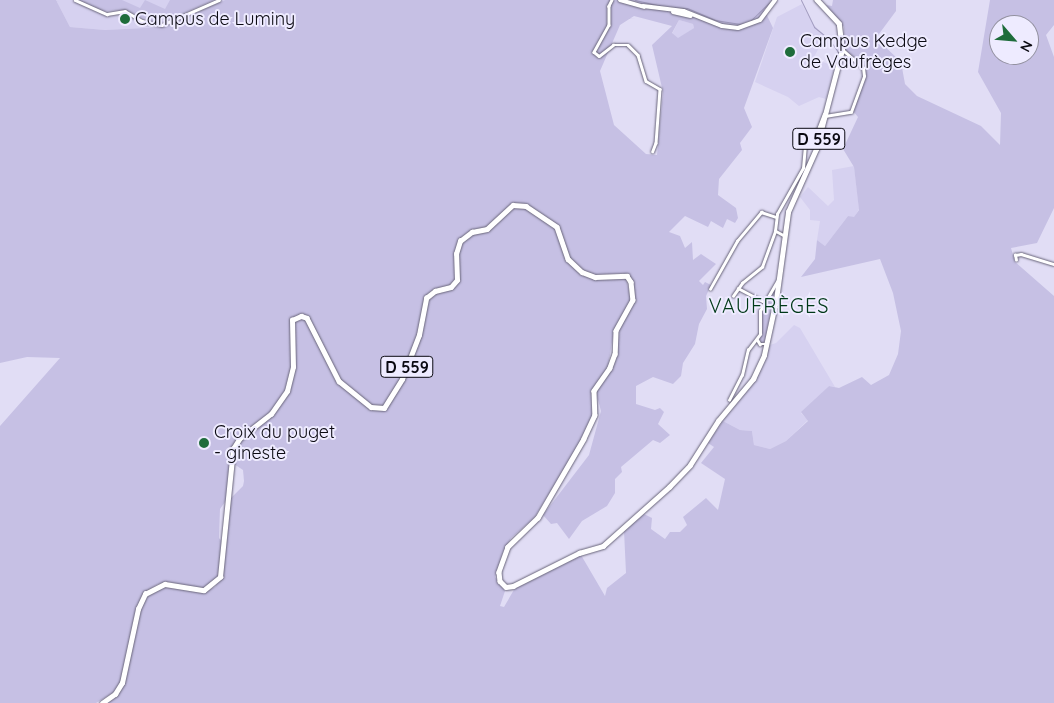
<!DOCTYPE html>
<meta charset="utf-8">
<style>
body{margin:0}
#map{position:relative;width:1054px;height:703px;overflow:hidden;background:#e1ddf5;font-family:Quicksand,sans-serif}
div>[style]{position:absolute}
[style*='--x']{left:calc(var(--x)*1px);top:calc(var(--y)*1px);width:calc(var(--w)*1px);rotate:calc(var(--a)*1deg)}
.built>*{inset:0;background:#d6d1f0}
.green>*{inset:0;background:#c6c0e4}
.stream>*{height:1px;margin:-0.5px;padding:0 0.5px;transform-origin:0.5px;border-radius:0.5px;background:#a39dc1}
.roads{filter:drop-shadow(0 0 1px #686479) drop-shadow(0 0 1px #686479)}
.street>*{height:2.5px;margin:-1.25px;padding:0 1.25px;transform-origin:1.25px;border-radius:1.25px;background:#fff}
.secondary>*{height:4px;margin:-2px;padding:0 2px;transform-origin:2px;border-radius:2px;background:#fff}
.primary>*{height:4.5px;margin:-2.25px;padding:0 2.25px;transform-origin:2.25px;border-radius:2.25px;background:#fff}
.dots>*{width:14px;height:14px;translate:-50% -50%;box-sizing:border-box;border:2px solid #eeebff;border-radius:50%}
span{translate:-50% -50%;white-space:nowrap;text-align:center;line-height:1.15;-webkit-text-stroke:4px #eeebff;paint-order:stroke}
.shield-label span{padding:1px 4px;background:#eeebff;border:1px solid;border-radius:4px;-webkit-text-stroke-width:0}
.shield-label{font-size:16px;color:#0b0a12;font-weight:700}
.poi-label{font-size:18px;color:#0b0a12}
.left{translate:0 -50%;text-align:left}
.quarter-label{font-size:20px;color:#003918;letter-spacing:1px}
.north{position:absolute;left:989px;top:15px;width:50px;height:50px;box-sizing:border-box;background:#eeebff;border:1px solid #9391a0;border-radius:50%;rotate:117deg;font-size:14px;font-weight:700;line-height:20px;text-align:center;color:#0b0a12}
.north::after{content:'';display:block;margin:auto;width:18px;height:22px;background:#1e6c3b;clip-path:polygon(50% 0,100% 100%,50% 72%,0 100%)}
</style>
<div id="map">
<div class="built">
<i style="clip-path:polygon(56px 0,225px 0,164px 27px,105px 30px,70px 27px)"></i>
<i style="clip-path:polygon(802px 4px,812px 23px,825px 36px,813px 59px,835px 66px,826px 99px,819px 97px,799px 106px,788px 97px,755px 82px,777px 17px)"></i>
<i style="clip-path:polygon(679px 20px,693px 24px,694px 28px,678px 39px,672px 34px)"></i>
<i style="clip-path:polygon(854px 166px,859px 209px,854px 218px,848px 216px,825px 246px,817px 240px,820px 221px,810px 220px,810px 210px,800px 197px,808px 187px,828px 206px,834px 200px,832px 170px)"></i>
<i style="clip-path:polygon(794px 325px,800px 328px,835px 387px,829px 386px,801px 413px,808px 420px,786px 441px,770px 449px,754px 445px,752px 431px,740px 430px,723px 421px,707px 442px,721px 421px,756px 380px,770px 345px,776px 343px)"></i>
</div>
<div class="green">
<i style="clip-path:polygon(evenodd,0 0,56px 0,70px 27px,105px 30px,164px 27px,225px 0,771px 0,764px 9px,773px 28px,744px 108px,752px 127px,740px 143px,742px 150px,719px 179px,718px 195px,736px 208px,738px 218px,735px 223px,727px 219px,723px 228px,711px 221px,708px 227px,685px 216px,669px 232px,680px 236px,685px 248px,692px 242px,693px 260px,701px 254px,716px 264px,699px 281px,703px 285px,705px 282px,711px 285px,706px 296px,707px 309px,699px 324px,695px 344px,683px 363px,681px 376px,673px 384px,653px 377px,636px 386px,636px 404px,655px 410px,660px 408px,664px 412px,658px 424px,670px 435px,660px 443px,653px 440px,621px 467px,622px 472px,615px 479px,615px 493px,607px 506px,582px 521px,569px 539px,557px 523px,551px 524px,543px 515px,589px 455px,601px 411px,596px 392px,616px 360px,620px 328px,634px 304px,632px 281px,623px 273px,595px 275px,583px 271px,570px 258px,559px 226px,527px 204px,513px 204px,486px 228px,467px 233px,459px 240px,454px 254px,455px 279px,450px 286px,434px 289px,424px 297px,419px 329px,401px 378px,384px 407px,372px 406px,342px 382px,308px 316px,300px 314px,291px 320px,291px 372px,285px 390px,270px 413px,239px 436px,232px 448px,227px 499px,220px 509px,219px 538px,223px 543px,218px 576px,210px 586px,201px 589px,169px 582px,158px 584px,144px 593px,136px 608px,121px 682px,116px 691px,96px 703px,0 703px,0 426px,60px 358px,27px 357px,0 363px,0 0,634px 16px,672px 26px,652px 45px,663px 92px,657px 155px,646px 154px,614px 125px,600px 71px,620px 25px,634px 16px,0 0,679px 20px,693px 24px,694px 28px,678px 38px,672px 33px,679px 20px)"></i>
<i style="clip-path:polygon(78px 0,122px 0,140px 8px,145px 0,165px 9px,170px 0,214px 0,158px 24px,125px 10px,102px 11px)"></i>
<i style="clip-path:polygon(evenodd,833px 0,896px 0,896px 11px,876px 38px,901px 62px,905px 84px,917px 96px,981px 126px,1000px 145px,1001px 113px,978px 72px,990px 0,1054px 0,1054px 25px,1046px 35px,1054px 57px,1054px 208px,1037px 243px,1011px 248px,1015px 262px,1054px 296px,1054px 703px,107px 703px,124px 684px,140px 609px,147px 595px,165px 586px,204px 592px,215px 587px,221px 578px,231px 498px,243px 486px,244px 481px,243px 470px,234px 464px,235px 449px,244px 437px,273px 415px,289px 392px,295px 367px,294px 322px,305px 319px,340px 385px,370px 409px,385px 410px,404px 380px,421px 336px,428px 299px,436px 293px,452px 289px,459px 280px,458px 254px,462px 242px,473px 234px,488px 231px,512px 209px,525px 208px,556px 229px,567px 260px,581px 274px,595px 279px,626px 278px,631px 300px,614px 330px,608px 367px,591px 392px,592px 416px,578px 447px,534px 518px,511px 538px,503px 552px,495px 577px,505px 591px,500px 606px,504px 607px,515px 588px,581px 555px,605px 596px,607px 588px,626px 573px,624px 531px,644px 514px,652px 518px,651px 529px,665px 539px,670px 532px,680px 532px,687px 525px,683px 517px,706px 498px,718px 510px,725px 479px,701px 463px,714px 447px,708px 443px,723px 421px,740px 430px,752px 431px,754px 445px,770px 449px,786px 441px,808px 421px,801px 412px,829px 386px,839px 388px,862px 377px,871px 385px,889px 375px,898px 354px,901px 331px,893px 293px,880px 259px,801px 277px,815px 259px,817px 240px,825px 246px,848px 216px,854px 217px,859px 210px,854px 167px,843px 149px,858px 117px,853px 111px,866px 74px,865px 68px,845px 51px,844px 27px,826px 5px,832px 6px,833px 0,999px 25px,1029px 25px,1029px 55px,999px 55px,999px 25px)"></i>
<i style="clip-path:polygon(775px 289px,765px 341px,762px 343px,760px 339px,761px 314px)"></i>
</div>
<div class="stream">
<i style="--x:635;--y:0;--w:27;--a:13"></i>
<i style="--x:801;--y:0;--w:30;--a:64"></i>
<i style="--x:814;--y:27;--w:19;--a:39"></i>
<i style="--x:829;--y:39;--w:16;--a:55"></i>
<i style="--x:665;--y:7;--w:22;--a:3"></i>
<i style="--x:687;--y:8;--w:30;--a:23"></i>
<i style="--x:715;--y:20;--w:24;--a:9"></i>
<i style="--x:739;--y:24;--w:9;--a:-6"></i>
<i style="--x:748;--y:23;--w:33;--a:-44"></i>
</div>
<div class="roads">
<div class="street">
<i style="--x:75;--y:0;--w:35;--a:24"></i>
<i style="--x:107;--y:14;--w:18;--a:-9"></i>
<i style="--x:125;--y:11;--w:20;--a:30"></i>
<i style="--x:142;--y:21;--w:20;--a:11"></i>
<i style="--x:162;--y:25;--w:62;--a:-23.7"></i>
<i style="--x:612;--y:0;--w:7;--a:117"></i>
<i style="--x:609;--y:6;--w:19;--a:90"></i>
<i style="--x:609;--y:25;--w:31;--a:119"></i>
<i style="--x:594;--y:52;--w:6;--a:39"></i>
<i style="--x:599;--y:56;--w:18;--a:-38"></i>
<i style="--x:613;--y:45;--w:15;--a:0"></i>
<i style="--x:628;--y:45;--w:14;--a:45"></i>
<i style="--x:638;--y:55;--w:27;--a:73"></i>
<i style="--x:646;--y:81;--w:16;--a:30"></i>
<i style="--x:660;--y:89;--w:54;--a:94.2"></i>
<i style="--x:656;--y:143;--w:9;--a:111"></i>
<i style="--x:825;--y:116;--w:26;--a:-9"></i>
<i style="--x:851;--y:112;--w:38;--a:-70"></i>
<i style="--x:864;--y:76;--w:8;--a:-97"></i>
<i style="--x:863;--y:68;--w:28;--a:-139"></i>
<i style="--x:784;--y:236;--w:10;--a:-151"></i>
<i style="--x:775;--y:231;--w:17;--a:-83"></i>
<i style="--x:777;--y:214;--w:53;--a:-60.5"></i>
<i style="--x:803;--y:168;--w:36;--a:-85"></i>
<i style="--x:806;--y:132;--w:11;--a:0"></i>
<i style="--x:817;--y:132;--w:19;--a:-69"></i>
<i style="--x:1016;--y:260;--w:5;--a:-101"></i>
<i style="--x:1015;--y:255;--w:6;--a:-9"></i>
<i style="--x:1021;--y:254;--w:34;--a:17"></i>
<i style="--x:738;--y:288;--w:30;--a:28"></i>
<i style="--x:710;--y:289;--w:55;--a:-60.6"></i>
<i style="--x:737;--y:241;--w:38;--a:-50"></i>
<i style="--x:761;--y:212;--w:16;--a:18"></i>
<i style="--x:733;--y:296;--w:16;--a:-55"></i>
<i style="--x:742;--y:283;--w:26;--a:-39"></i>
<i style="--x:762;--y:267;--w:38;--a:-70"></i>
<i style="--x:757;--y:339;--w:6;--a:59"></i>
<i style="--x:760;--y:344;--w:6;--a:0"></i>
<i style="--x:729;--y:400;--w:28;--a:-63"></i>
<i style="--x:742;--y:375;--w:26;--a:-77"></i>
<i style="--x:748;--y:350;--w:20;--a:-53"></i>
<i style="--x:760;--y:334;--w:23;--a:-90"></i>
<i style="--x:760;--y:311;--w:34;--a:-60"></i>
</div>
<div class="secondary">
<i style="--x:620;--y:0;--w:25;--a:16"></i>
<i style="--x:643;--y:6;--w:41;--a:7"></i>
<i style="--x:684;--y:11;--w:41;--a:21.5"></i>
<i style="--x:722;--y:26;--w:16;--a:7"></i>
<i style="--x:738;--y:28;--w:23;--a:-20"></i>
<i style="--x:760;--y:20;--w:25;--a:-53"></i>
<i style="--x:673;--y:12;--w:18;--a:13"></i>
</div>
<div class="primary">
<i style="--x:102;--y:703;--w:16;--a:-35"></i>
<i style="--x:115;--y:694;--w:13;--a:-58"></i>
<i style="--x:122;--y:683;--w:76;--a:-77.8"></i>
<i style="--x:138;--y:609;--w:17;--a:-65"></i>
<i style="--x:145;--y:594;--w:22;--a:-27"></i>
<i style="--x:165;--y:584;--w:39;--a:9"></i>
<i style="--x:204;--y:590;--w:21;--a:-39"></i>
<i style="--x:220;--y:577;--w:129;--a:-84.2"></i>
<i style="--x:233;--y:449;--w:13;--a:-58"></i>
<i style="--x:240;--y:438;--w:39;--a:-38"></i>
<i style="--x:271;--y:414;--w:28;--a:-55"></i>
<i style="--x:287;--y:391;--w:25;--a:-76"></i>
<i style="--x:293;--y:367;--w:47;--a:-91.2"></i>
<i style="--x:292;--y:320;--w:10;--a:-24"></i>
<i style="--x:301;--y:316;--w:6;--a:18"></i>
<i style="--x:307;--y:318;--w:71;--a:63.1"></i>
<i style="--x:339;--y:381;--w:41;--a:39.1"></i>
<i style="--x:371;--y:407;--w:13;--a:4"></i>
<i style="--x:384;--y:408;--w:34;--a:-58"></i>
<i style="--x:402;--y:379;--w:47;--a:-68.9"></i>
<i style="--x:419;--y:335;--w:38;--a:-79"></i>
<i style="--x:426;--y:298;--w:11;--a:-38"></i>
<i style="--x:435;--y:291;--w:16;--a:-14"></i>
<i style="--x:451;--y:287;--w:9;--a:-49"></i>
<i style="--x:457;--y:280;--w:26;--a:-92"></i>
<i style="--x:456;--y:254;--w:14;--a:-73"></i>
<i style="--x:460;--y:241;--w:15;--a:-37"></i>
<i style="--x:472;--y:232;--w:15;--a:-11"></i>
<i style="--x:487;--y:229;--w:35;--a:-43"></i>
<i style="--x:513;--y:205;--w:13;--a:4"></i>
<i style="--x:526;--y:206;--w:37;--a:34"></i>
<i style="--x:557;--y:227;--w:34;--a:71"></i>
<i style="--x:568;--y:259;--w:19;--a:43"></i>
<i style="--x:582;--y:272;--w:14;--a:21"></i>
<i style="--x:595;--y:277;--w:32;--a:-2"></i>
<i style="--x:627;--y:276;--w:7;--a:56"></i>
<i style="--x:631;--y:282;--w:18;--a:84"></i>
<i style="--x:633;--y:300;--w:35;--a:119"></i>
<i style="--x:616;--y:331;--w:23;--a:92"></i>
<i style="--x:615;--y:354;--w:15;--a:110"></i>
<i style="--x:610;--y:368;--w:28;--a:125"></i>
<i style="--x:594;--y:391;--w:24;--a:88"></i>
<i style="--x:595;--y:415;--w:26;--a:115"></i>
<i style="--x:584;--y:439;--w:91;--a:120.2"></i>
<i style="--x:538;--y:518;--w:42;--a:136"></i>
<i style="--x:508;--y:547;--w:27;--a:110"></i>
<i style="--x:499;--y:572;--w:9;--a:84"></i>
<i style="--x:500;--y:581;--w:8;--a:45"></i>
<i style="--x:506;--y:587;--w:7;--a:-8"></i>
<i style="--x:513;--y:586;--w:74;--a:-26.6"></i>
<i style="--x:579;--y:553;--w:25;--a:-16"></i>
<i style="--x:603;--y:546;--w:89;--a:-41.8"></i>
<i style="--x:669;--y:487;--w:30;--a:-46"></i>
<i style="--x:690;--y:465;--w:52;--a:-57.5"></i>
<i style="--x:718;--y:421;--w:55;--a:-50.2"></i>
<i style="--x:753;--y:379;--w:26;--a:-65"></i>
<i style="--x:764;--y:355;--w:56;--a:-77.7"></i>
<i style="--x:776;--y:300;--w:89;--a:-82.2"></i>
<i style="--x:788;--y:212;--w:69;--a:-66"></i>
<i style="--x:816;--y:149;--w:102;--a:-75.3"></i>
<i style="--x:842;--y:50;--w:26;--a:-97"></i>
<i style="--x:839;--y:24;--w:33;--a:-133"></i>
</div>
</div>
<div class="dots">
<i style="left:125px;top:19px;background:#1e6c3b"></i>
<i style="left:790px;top:52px;background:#1e6c3b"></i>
<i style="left:204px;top:443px;background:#1e6c3b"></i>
</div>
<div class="shield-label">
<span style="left:819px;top:139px">D 559</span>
<span style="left:407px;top:367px">D 559</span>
</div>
<div class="poi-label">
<span class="left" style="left:135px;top:19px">Campus de Luminy</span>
<span class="left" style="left:800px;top:52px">Campus Kedge<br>de Vaufrèges</span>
<span class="left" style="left:214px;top:443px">Croix du puget<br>- gineste</span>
</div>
<div class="quarter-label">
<span style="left:769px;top:305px">VAUFRÈGES</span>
</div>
<div class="north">N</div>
</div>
